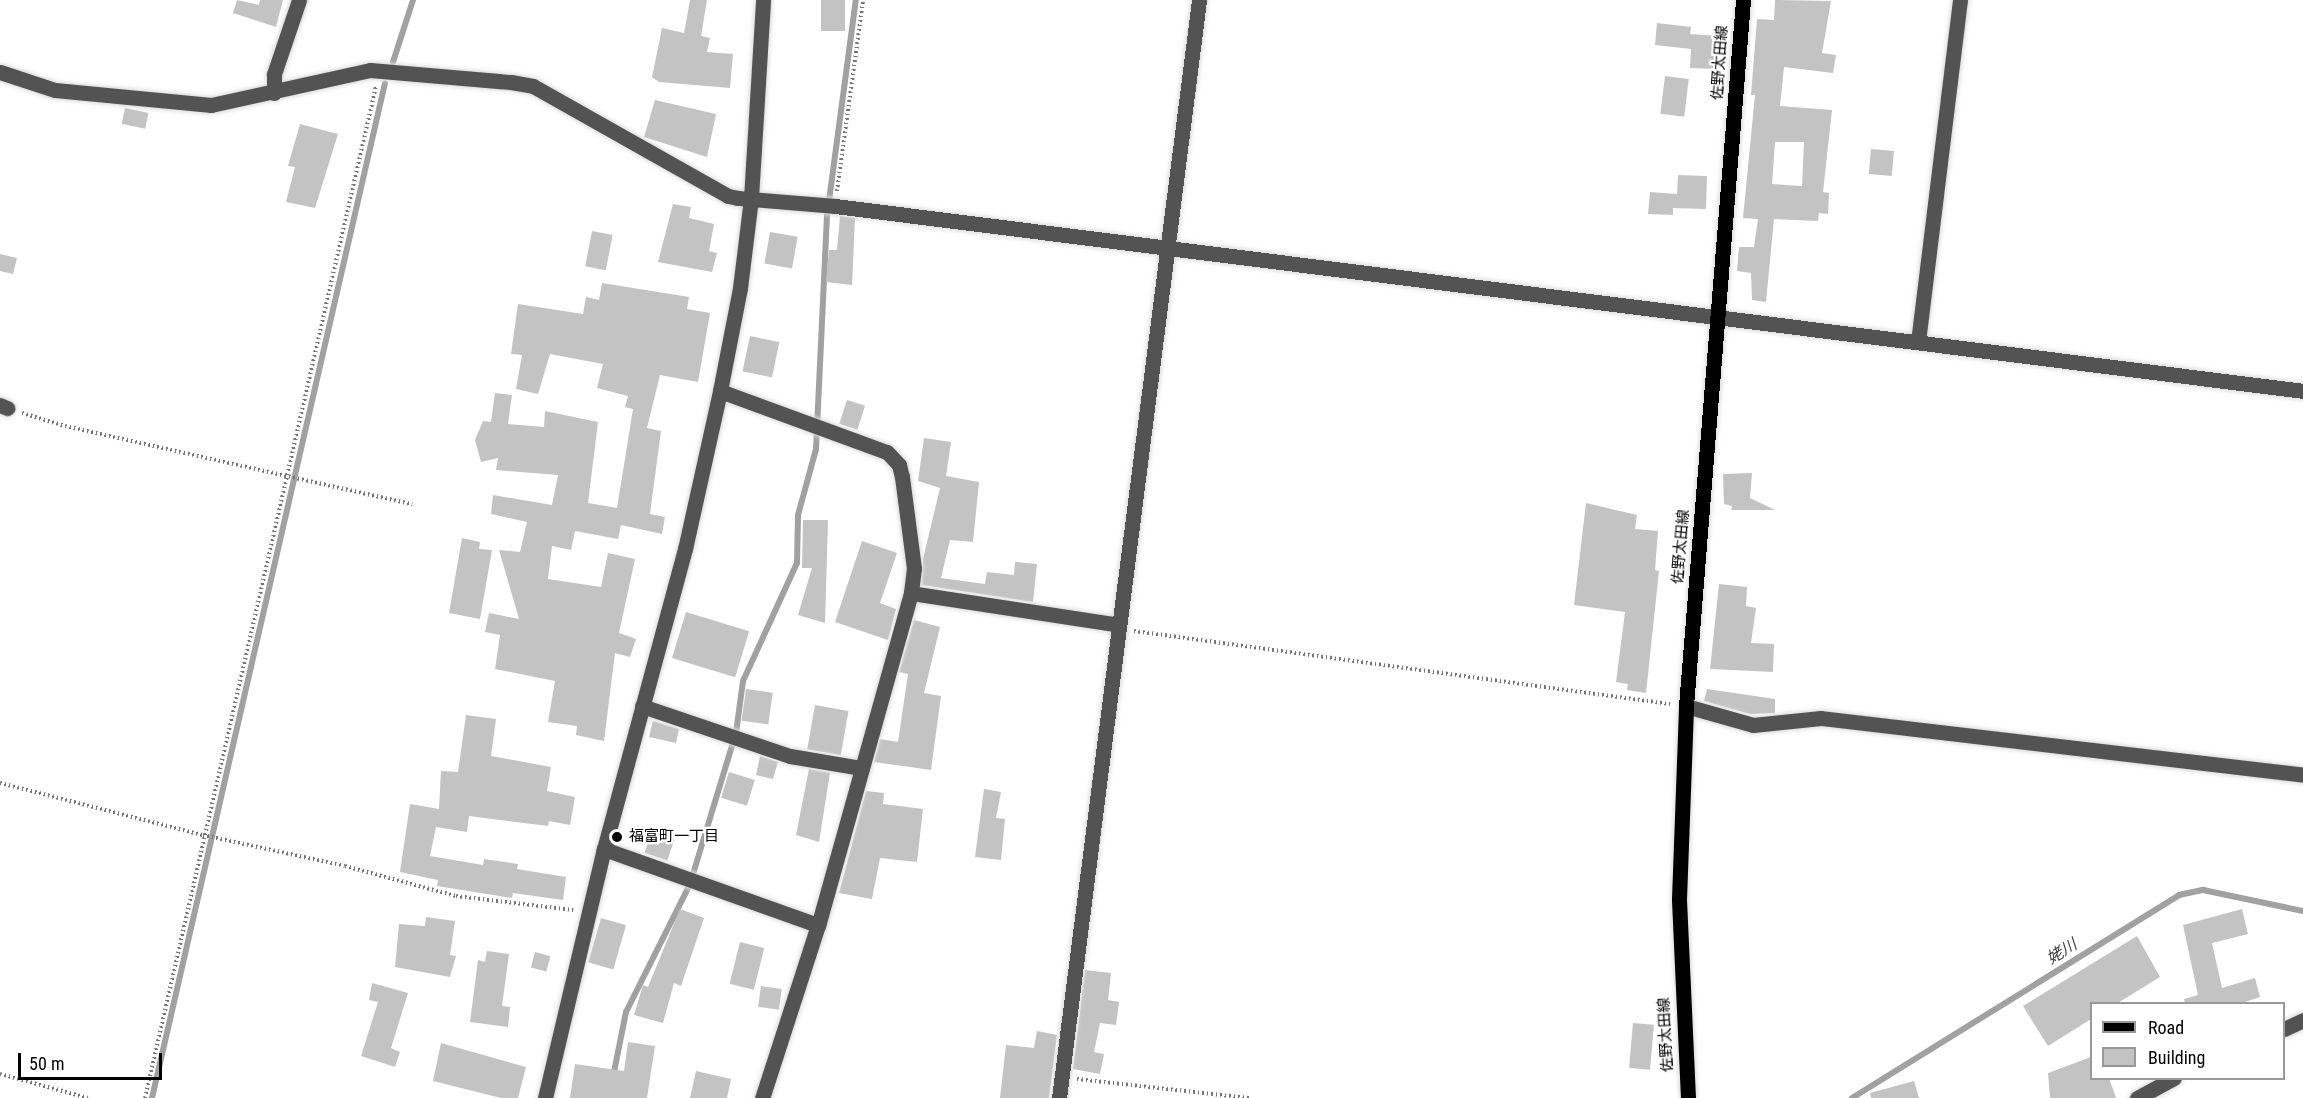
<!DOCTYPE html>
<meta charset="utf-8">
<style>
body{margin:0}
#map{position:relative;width:2303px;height:1098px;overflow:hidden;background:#fff;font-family:"Roboto Condensed","Noto Sans JP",sans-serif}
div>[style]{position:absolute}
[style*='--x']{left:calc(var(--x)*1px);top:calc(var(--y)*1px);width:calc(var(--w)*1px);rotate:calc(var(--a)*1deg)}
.stream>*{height:6px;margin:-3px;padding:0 3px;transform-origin:3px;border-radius:3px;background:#a1a1a1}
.building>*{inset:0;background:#c3c3c3;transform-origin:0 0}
.path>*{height:4px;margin-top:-2px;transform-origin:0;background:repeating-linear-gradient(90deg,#757575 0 1.5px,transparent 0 4.5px)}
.roads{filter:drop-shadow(0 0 2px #dbdbdb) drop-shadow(0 0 2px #dbdbdb)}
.minor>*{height:15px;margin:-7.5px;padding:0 7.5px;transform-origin:7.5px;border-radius:7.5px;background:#535353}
.major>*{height:15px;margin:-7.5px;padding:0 7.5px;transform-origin:7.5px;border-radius:7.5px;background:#000}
.dots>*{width:16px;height:16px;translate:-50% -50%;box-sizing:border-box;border:3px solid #fff;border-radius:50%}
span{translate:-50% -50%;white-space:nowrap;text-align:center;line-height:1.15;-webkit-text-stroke:4.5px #fff;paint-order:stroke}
.street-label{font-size:15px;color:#000}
.poi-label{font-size:15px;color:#000}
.left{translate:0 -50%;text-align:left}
.water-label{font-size:16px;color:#424242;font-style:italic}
.legend{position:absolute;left:2090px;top:1002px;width:195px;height:78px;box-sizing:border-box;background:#fff;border:2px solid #999;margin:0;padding:8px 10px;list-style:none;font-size:18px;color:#000}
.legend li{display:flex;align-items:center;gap:12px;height:30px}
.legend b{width:30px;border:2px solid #999}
.scale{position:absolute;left:18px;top:1053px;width:144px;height:27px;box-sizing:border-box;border:3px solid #000;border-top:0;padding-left:8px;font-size:18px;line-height:21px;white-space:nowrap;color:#000;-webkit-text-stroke:4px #fff;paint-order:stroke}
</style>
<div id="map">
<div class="stream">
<i style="--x:393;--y:62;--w:65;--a:-72.1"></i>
<i style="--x:613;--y:1077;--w:66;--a:-78.7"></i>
<i style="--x:626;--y:1012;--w:143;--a:-63.4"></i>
<i style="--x:690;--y:884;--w:158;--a:-73.1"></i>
<i style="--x:736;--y:733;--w:52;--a:-82.3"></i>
<i style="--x:743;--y:681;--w:130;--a:-65.4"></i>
<i style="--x:797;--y:563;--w:48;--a:-88.8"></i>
<i style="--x:798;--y:515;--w:68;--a:-74.7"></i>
<i style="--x:816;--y:449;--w:233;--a:-87.3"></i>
<i style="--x:827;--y:216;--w:218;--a:-82.4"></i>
<i style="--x:152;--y:1098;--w:1041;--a:-77.07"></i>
<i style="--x:1852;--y:1098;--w:385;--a:-31.8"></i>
<i style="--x:2179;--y:895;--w:25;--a:-12"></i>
<i style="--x:2203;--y:890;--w:102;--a:11.9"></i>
</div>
<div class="building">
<i style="clip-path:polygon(237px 0,259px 5px,260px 0,283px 0,276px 27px,233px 13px)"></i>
<i style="clip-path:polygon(690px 0,707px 0,701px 36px,710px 38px,707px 52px,733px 54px,730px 88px,659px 82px,652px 77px,662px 28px,684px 33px)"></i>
<i style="left:821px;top:0;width:24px;height:31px"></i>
<i style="clip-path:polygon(evenodd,1775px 0,1831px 1px,1822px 53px,1836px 55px,1833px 73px,1784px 67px,1780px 106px,1832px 110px,1823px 192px,1829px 193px,1828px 214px,1819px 213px,1818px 221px,1774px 219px,1766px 302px,1752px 300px,1751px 273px,1737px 271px,1739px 247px,1754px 247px,1758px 219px,1743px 218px,1755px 95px,1751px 95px,1757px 19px,1774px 20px,1775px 0,1775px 142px,1804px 142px,1802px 186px,1772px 184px,1775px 142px)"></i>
<i style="clip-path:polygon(1657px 23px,1691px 27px,1690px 34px,1718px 36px,1716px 69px,1690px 68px,1691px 49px,1655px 45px)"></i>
<i style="left:1665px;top:76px;width:24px;height:38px;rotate:7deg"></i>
<i style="clip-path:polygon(655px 100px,716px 114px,707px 157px,644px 137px)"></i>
<i style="left:125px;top:108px;width:24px;height:16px;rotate:12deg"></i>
<i style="clip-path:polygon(300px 124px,338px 134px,315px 208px,286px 202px,295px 167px,288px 166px)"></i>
<i style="left:1871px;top:149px;width:23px;height:25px;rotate:5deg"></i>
<i style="clip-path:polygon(1678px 175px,1707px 176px,1706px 209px,1673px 208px,1673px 215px,1648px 214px,1650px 192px,1677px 194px)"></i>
<i style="clip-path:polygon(673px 204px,691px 207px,689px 218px,714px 224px,709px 251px,717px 253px,712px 272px,658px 262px)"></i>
<i style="clip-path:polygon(840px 216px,855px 218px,852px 285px,826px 282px,829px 250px,837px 250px)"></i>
<i style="left:592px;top:231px;width:21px;height:36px;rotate:11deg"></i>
<i style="left:770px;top:232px;width:28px;height:32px;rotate:10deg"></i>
<i style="clip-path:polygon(0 254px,17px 258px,13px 274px,0 271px)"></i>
<i style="clip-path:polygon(602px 283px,689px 297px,687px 309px,710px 313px,698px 382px,660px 375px,647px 428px,661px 431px,650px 514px,665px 517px,662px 534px,621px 525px,618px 539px,575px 531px,571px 550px,552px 546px,548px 579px,601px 587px,608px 553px,635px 559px,619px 633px,636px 639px,630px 657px,615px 653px,604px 741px,576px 735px,577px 726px,548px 722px,555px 681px,495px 669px,500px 635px,485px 632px,489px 613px,519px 619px,499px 550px,520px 552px,527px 522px,491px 514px,493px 495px,552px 505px,558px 475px,496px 470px,498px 458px,481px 462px,475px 440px,483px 421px,491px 422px,495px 393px,512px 395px,508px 424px,544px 427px,545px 411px,598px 422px,588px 503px,617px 508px,633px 409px,625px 407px,628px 396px,597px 388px,603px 364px,550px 354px,538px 394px,516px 389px,522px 355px,511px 354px,518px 304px,583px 314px,586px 297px,599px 300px)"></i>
<i style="left:750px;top:336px;width:30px;height:36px;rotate:12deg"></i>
<i style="left:847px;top:400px;width:19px;height:25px;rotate:18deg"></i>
<i style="clip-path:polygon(924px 438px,951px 442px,946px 476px,979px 482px,973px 542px,950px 540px,941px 578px,985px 584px,987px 572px,1014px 575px,1015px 562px,1037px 564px,1033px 602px,922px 585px,923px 559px,940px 488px,918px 481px)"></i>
<i style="clip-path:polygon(1752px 473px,1750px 498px,1775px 510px,1731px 510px,1732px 506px,1724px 504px,1723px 474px)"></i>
<i style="clip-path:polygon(1586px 503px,1637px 515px,1635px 529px,1658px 531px,1655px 570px,1659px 571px,1646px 693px,1627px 690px,1628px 684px,1616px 682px,1625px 612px,1574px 605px)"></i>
<i style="clip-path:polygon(803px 520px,828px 520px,825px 623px,798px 615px,812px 568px,802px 568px)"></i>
<i style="clip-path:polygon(462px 538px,480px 542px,479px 549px,492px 550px,480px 619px,449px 613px)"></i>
<i style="clip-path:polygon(862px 541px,897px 553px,880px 603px,896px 609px,888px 640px,835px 622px)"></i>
<i style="clip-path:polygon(1719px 584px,1747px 587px,1746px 606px,1756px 608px,1751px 643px,1774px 644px,1773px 672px,1710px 669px)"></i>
<i style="left:686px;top:612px;width:66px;height:48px;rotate:17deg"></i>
<i style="clip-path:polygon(914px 620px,940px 627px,924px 693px,941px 696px,931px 770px,874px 762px,880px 739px,898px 742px,908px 674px,899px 672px)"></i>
<i style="left:746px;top:689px;width:27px;height:32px;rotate:8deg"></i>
<i style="clip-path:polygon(1707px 689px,1775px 699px,1775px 713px,1750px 714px,1704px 701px)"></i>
<i style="left:815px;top:705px;width:34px;height:45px;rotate:10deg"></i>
<i style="clip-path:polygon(466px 715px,496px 719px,491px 756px,551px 767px,547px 791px,575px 797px,570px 825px,549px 821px,548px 826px,469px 816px,467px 832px,436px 827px,430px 856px,483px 865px,484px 859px,518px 864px,517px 869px,566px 877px,563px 900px,513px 893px,512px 898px,437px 886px,438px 880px,400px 872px,410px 804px,439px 809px,441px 771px,458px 772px)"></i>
<i style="clip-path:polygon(653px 721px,679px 729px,676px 743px,649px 737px)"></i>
<i style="clip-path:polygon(760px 756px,778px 762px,773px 779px,756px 775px)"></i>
<i style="clip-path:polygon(809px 769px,830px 773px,819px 842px,796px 835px)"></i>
<i style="left:729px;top:772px;width:27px;height:27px;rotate:17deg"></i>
<i style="clip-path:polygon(984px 789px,1001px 792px,996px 818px,1005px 819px,1001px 860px,975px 857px)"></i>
<i style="clip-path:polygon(866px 791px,884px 793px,883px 804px,923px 809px,917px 862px,880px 858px,872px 899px,839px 893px)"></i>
<i style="left:652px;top:831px;width:24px;height:23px;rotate:19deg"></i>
<i style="clip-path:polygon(680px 909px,704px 918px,681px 986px,674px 983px,663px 1023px,634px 1015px,643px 985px,648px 987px)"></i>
<i style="clip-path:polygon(2242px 909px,2248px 934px,2212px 943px,2222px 988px,2255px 978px,2260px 997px,2239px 1004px,2185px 1004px,2184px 999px,2198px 995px,2183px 925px)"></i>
<i style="clip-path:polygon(426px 917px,455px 921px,450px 955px,456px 956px,450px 977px,395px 967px,399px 924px,425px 926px)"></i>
<i style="left:601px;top:918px;width:26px;height:46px;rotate:16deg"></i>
<i style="clip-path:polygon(2137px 936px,2160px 977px,2116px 1004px,2091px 1004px,2091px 1019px,2048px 1046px,2023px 1006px)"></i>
<i style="left:740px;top:942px;width:25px;height:43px;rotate:14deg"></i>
<i style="clip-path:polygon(487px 951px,509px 954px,502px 1006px,510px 1007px,508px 1027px,470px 1022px,478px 960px,485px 962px)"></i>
<i style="left:535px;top:952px;width:16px;height:16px;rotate:15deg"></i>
<i style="clip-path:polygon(1085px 970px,1111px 973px,1108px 1000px,1119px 1002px,1116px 1025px,1100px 1023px,1094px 1052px,1104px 1054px,1100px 1074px,1073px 1069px)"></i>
<i style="clip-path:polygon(372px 983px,408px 993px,391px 1048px,400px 1052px,395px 1067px,361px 1056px,378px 1002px,369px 1000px)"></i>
<i style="left:761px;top:986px;width:21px;height:21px;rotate:8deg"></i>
<i style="left:1633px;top:1023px;width:21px;height:45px;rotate:5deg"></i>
<i style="clip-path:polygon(1037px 1031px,1057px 1035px,1049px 1098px,1000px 1098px,1006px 1045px,1034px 1048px)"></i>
<i style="clip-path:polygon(628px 1042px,655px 1046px,647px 1098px,570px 1098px,575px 1064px,624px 1071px)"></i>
<i style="clip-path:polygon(441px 1043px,526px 1067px,518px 1098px,501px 1098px,433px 1081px)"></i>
<i style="clip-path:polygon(2091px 1057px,2091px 1078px,2109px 1078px,2116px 1098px,2050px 1098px,2048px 1073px)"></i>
<i style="clip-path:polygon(696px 1071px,731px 1079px,727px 1098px,690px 1098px)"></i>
<i style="clip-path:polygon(1914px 1081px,1919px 1098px,1871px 1098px,1870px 1093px)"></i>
</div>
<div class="path">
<i style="--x:837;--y:191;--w:193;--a:-82.2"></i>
<i style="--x:22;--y:413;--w:45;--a:16.8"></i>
<i style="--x:65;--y:426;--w:356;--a:12.7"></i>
<i style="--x:1134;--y:631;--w:541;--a:7.76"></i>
<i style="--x:0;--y:783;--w:210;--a:14.4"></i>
<i style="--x:203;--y:835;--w:145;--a:12.3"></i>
<i style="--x:345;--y:866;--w:115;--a:15.1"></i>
<i style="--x:456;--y:896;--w:118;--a:6.8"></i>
<i style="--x:0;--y:1074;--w:91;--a:15.3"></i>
<i style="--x:1077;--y:1079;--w:173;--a:6.3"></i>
<i style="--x:145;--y:1098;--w:1038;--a:-77.14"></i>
</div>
<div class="roads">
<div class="minor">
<i style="--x:0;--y:72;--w:58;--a:18.1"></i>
<i style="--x:55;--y:90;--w:157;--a:5.5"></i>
<i style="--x:211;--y:105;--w:163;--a:-12.4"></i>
<i style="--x:370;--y:70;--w:142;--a:4.9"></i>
<i style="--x:511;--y:82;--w:22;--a:10"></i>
<i style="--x:533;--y:86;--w:224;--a:29.4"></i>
<i style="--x:728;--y:196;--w:10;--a:11"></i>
<i style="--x:738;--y:198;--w:97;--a:4.7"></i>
<i style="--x:835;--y:206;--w:1480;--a:7.18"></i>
<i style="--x:274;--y:93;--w:19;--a:-90"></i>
<i style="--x:274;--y:74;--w:78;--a:-71.3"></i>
<i style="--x:1918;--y:342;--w:345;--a:-83"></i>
<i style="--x:720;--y:391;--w:178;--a:20.1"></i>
<i style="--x:887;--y:452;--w:18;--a:47"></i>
<i style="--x:899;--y:465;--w:12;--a:76"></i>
<i style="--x:902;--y:477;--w:92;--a:82.5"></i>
<i style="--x:914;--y:568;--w:25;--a:97"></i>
<i style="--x:911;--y:593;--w:345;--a:105.6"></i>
<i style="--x:818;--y:925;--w:182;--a:107.9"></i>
<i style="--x:0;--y:405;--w:8;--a:23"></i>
<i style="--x:911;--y:593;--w:210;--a:8.7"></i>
<i style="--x:642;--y:706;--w:156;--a:18.7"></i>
<i style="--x:790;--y:756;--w:73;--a:9.5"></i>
<i style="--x:1686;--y:706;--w:70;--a:15.8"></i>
<i style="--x:1753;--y:725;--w:68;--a:-5.9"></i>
<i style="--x:1821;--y:718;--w:485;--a:6.7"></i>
<i style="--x:604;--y:849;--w:227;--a:19.6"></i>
<i style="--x:2284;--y:1029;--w:21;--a:-25"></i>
<i style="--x:545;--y:1098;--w:256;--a:-76.7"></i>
<i style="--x:604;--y:849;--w:311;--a:-74.9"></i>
<i style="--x:685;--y:549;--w:162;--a:-77.5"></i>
<i style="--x:720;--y:391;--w:105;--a:-79"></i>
<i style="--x:740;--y:288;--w:91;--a:-83"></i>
<i style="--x:751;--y:198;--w:198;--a:-86.5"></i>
<i style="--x:1059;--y:1098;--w:1107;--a:-82.73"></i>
<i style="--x:2137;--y:1098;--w:42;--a:-28.4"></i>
</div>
<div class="major">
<i style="--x:1688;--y:1098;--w:199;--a:-92.6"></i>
<i style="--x:1679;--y:899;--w:193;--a:-87.9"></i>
<i style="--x:1686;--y:706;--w:708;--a:-85.38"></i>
</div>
</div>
<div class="dots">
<i style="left:617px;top:837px;background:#000"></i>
</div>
<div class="street-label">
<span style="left:1720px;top:63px;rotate:-86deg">佐野太田線</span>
<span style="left:1681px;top:547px;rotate:-85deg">佐野太田線</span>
<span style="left:1666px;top:1035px;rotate:-93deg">佐野太田線</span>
</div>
<div class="poi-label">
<span class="left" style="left:629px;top:837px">福富町一丁目</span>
</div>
<div class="water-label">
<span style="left:2062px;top:952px;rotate:-32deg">姥川</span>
</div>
<ul class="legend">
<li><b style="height:8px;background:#000"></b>Road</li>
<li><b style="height:16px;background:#c3c3c3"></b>Building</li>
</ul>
<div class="scale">50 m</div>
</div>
